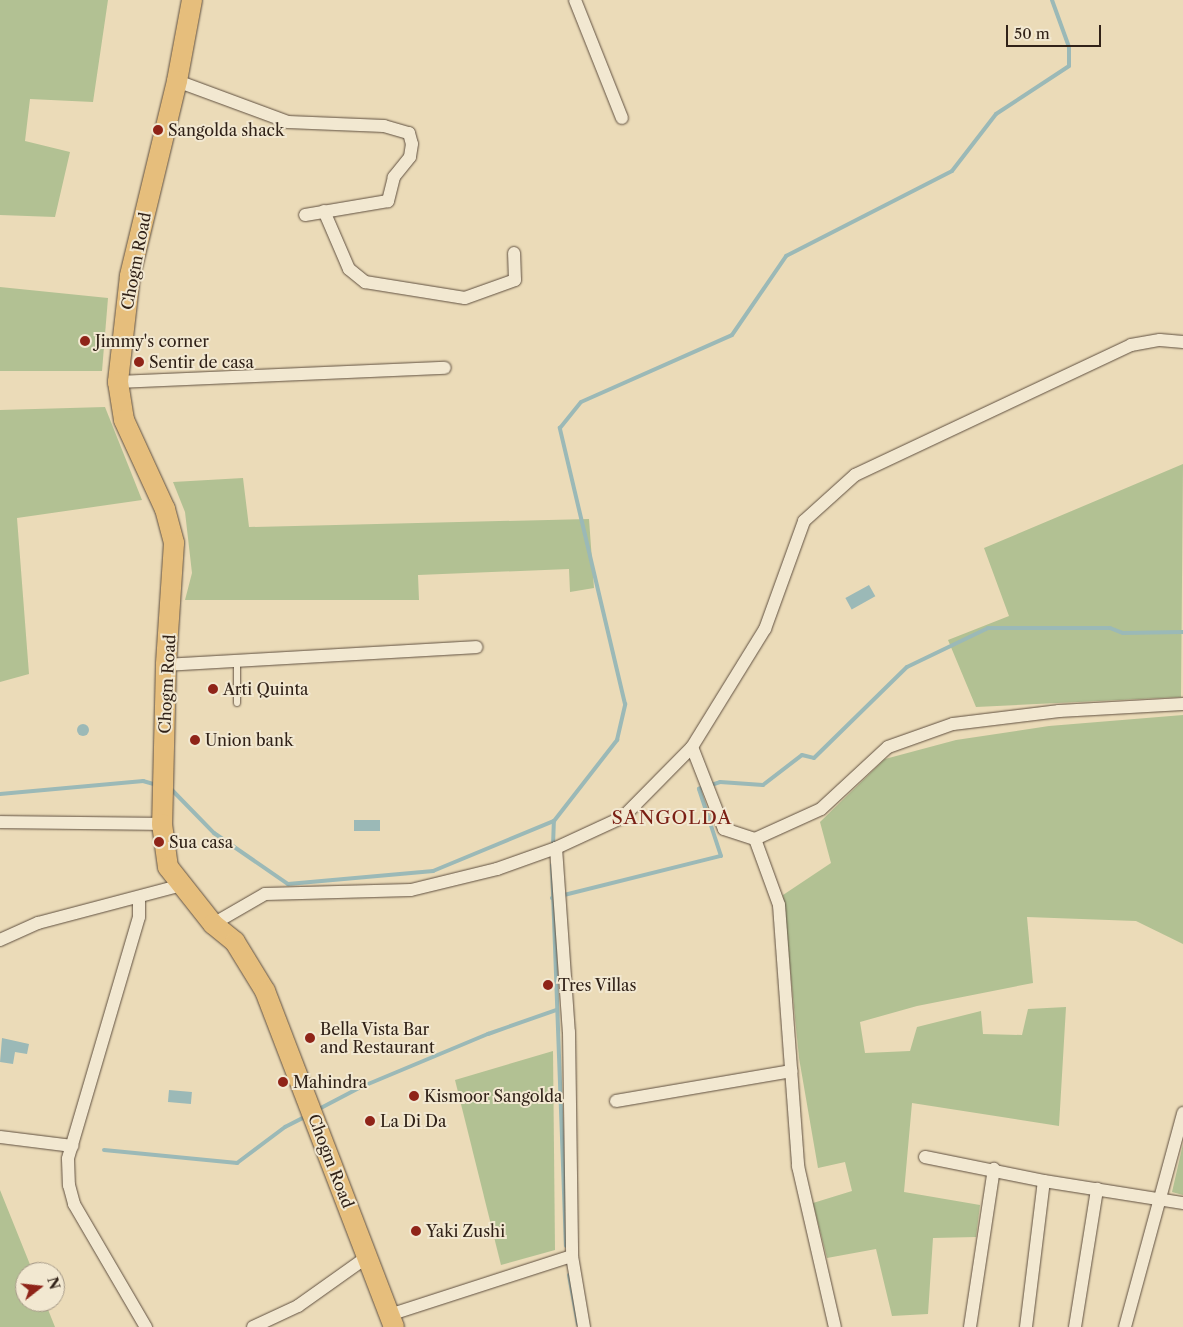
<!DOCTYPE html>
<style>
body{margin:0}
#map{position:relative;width:1183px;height:1327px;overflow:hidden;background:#ebdbb8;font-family:"Libre Caslon Text",serif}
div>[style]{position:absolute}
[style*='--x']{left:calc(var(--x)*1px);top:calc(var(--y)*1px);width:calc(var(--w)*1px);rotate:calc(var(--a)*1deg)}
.green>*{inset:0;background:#b2c193}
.water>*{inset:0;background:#9bb9b7;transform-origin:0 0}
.round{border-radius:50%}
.stream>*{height:4px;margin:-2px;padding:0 2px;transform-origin:2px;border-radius:2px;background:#9bb9b7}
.roads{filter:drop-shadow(0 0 1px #605040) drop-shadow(0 0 1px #605040)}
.lane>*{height:6px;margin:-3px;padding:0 3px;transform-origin:3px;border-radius:3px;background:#f2e8d1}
.street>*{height:12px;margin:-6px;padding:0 6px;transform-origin:6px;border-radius:6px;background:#f2e8d1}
.primary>*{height:20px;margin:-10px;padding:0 10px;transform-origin:10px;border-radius:10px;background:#e6be7c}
.dots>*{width:14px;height:14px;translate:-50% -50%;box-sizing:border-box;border:2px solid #f2e8d1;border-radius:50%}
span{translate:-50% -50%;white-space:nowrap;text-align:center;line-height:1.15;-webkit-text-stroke:4px #f2e8d1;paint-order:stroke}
.poi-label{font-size:16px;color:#312218}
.left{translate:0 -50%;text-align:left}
.street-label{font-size:16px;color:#312218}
.quarter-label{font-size:19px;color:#7a1f14;letter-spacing:1px}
.north{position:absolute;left:15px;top:1262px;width:50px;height:50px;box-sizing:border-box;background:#f2e8d1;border:1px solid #a59987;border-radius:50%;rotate:74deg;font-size:14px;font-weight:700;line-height:20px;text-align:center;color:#312218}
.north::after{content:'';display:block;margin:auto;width:18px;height:22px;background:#8f2418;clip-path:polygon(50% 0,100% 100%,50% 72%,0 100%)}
.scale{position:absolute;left:1006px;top:25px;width:95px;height:22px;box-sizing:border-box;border:2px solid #312218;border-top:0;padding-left:6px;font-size:15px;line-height:18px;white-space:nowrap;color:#312218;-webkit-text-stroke:4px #f2e8d1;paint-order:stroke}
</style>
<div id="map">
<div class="green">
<i style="clip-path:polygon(0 0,108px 0,93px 102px,30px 99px,25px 141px,70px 152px,55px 217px,0 215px)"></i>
<i style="clip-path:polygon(0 287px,108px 298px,102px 371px,0 371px)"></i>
<i style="clip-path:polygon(105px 407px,142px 500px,17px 518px,29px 674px,0 682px,0 410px)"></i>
<i style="clip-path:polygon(1183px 464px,1181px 697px,976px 707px,948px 640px,1009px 616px,984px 548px)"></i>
<i style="clip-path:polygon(243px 478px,249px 527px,589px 519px,594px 588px,570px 592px,569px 569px,418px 575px,419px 600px,185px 600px,192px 573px,185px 512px,173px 482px)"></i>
<i style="clip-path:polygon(1183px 715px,1183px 944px,1136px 921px,1027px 917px,1033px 983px,917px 1006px,860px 1022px,865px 1053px,910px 1051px,917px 1027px,981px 1011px,983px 1034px,1022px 1035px,1028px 1009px,1066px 1007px,1059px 1126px,912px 1103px,904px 1192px,980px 1205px,976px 1237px,933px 1238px,928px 1314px,892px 1316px,876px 1249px,827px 1258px,813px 1203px,852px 1191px,845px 1162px,818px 1168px,799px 1058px,783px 895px,831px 863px,820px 822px,885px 759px,956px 740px,1049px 726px)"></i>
<i style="clip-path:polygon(553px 1051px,555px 1250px,501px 1265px,455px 1080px)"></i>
<i style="clip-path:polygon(1183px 1144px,1183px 1195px,1172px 1192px)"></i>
<i style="clip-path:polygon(0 1190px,33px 1272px,25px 1272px,25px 1302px,45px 1302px,55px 1327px,0 1327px)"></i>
</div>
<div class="water">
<i style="left:869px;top:585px;width:13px;height:27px;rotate:61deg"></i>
<i class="round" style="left:77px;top:724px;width:12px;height:12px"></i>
<i style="left:380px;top:820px;width:11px;height:26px;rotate:90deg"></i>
<i style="clip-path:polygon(2px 1038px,29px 1044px,27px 1054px,15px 1052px,13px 1064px,0 1062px)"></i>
<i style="left:169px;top:1090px;width:23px;height:12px;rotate:5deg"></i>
</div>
<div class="stream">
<i style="--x:171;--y:789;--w:62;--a:45.7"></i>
<i style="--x:214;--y:833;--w:90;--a:34.6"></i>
<i style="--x:288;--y:884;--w:146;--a:-5.1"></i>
<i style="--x:433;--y:871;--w:131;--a:-22.5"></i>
<i style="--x:554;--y:821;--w:103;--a:-52.1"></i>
<i style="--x:617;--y:740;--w:37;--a:-77"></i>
<i style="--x:625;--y:704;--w:284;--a:-103.3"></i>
<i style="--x:560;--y:428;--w:33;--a:-51"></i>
<i style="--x:581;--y:402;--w:165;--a:-23.9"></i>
<i style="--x:732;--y:335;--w:96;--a:-55.6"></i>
<i style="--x:786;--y:256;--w:186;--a:-27.1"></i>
<i style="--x:952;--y:171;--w:72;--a:-52.3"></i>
<i style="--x:996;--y:114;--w:87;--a:-33.3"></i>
<i style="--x:1069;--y:66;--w:19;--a:-90"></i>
<i style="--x:1069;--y:47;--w:50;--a:-109.9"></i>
<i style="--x:0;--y:794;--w:144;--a:-5.2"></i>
<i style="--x:143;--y:781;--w:15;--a:16"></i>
<i style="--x:553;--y:846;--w:25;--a:-88"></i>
<i style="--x:552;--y:865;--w:381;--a:87.9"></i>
<i style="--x:552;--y:898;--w:174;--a:-14"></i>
<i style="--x:721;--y:856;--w:71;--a:-108.2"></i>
<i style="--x:699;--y:789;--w:22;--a:-18"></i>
<i style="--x:720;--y:782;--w:43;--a:4"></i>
<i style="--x:763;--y:785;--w:49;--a:-37.6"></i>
<i style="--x:802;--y:755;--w:12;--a:14"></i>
<i style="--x:814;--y:758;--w:130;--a:-44.4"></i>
<i style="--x:907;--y:667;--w:90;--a:-25.7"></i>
<i style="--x:988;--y:628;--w:122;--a:0"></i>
<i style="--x:1110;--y:628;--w:14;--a:21"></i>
<i style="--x:1123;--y:633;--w:60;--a:-1"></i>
<i style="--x:317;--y:1110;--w:50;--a:-27.6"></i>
<i style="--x:361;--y:1087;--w:138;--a:-22.7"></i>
<i style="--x:488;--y:1034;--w:72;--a:-19.4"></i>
<i style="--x:104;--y:1150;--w:134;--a:5.6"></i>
<i style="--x:237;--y:1163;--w:60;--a:-36.9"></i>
<i style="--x:285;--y:1127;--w:25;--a:-27"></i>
<i style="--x:569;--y:1275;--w:50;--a:79.6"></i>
</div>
<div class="roads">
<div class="lane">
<i style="--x:237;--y:660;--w:43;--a:90"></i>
</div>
<div class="street">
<i style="--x:575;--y:0;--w:127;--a:68.3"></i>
<i style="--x:177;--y:81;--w:118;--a:20.3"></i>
<i style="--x:288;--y:122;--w:96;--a:2.4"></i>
<i style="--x:384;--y:126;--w:26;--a:16"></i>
<i style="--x:409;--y:133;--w:11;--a:75"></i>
<i style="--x:412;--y:144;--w:13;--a:99"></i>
<i style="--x:410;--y:157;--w:26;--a:129"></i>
<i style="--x:394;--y:177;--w:25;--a:104"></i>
<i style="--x:388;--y:201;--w:84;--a:170.4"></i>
<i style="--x:324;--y:211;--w:63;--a:66.7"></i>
<i style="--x:349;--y:269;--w:21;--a:39"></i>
<i style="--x:365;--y:282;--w:101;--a:9.1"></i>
<i style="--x:465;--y:298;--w:53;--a:-19.8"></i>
<i style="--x:515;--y:280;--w:27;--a:-92"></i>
<i style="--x:118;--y:382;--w:327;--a:-2.5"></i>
<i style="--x:166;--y:665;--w:311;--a:-3.3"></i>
<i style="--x:692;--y:747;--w:88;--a:68.7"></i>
<i style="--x:724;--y:829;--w:33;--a:18"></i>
<i style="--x:755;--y:839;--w:70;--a:70"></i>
<i style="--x:779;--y:905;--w:262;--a:85.8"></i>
<i style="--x:798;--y:1166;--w:165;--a:77.1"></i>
<i style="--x:0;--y:822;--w:162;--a:0.7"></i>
<i style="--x:755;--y:839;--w:72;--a:-24.4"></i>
<i style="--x:821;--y:809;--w:91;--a:-42.8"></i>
<i style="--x:888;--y:747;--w:69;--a:-19.5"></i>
<i style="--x:953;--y:724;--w:107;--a:-7"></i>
<i style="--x:1059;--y:711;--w:124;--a:-3.2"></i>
<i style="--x:556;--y:848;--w:184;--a:86"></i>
<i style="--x:569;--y:1032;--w:224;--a:89.2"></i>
<i style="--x:572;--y:1256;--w:72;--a:80.4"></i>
<i style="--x:139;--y:897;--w:20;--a:90"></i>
<i style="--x:139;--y:917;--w:252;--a:106.4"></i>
<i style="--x:68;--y:1159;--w:26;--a:88"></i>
<i style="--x:69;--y:1185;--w:20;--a:75"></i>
<i style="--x:74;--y:1204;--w:143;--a:59.7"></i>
<i style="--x:213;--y:924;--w:60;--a:-30"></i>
<i style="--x:265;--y:894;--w:146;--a:-1.6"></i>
<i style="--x:411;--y:890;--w:89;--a:-13.7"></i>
<i style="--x:497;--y:869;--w:63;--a:-19.6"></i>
<i style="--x:556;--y:848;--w:74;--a:-24.8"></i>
<i style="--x:623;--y:817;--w:98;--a:-45.4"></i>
<i style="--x:692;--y:747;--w:139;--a:-58.3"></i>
<i style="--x:765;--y:629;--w:115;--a:-70.1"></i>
<i style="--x:804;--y:521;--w:69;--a:-42"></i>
<i style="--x:855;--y:475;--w:305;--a:-25.2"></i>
<i style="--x:1131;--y:345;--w:29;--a:-10"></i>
<i style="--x:1160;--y:340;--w:23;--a:5"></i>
<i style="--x:0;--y:940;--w:42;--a:-24.1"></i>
<i style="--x:38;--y:923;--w:149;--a:-14.8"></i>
<i style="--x:616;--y:1101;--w:178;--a:-9.7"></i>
<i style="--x:0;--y:1137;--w:73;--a:7.1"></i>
<i style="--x:925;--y:1157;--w:121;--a:11.4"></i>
<i style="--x:1044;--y:1181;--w:141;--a:9"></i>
<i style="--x:389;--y:1315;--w:192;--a:-17.9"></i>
<i style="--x:253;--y:1327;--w:50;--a:-25"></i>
<i style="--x:298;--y:1306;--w:85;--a:-35.4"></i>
<i style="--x:970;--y:1327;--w:160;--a:-81.4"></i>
<i style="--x:1026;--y:1327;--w:147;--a:-83"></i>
<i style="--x:1075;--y:1327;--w:140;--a:-80.9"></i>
<i style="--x:1125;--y:1327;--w:222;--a:-74.8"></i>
</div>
<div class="primary">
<i style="--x:192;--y:0;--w:82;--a:100.5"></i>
<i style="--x:177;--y:81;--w:201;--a:103.6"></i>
<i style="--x:130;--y:276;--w:107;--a:96.5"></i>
<i style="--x:118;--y:382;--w:38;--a:81"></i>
<i style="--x:124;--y:420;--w:98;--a:65.3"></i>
<i style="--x:165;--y:509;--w:35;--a:75"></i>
<i style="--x:174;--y:543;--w:122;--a:93.8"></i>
<i style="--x:166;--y:665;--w:159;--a:91.4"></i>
<i style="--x:162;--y:824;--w:43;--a:82.1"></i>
<i style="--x:168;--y:867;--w:73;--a:51.7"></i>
<i style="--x:213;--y:924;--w:28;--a:39"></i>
<i style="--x:235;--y:942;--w:57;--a:58.5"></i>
<i style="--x:265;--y:991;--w:360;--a:69"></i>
</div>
</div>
<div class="dots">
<i style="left:158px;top:130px;background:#8f2418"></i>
<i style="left:85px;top:341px;background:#8f2418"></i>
<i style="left:139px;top:362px;background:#8f2418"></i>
<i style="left:213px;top:689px;background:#8f2418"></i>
<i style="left:195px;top:740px;background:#8f2418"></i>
<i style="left:159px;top:842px;background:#8f2418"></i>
<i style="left:548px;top:985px;background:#8f2418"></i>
<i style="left:310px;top:1038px;background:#8f2418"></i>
<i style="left:283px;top:1082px;background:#8f2418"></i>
<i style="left:414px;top:1096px;background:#8f2418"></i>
<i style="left:370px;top:1121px;background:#8f2418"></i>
<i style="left:416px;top:1231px;background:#8f2418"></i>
</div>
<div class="poi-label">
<span class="left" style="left:168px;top:130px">Sangolda shack</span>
<span class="left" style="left:95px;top:341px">Jimmy's corner</span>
<span class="left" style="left:149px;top:362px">Sentir de casa</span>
<span class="left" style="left:223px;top:689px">Arti Quinta</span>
<span class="left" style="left:205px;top:740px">Union bank</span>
<span class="left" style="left:169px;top:842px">Sua casa</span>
<span class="left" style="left:558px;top:985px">Tres Villas</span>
<span class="left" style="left:320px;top:1038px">Bella Vista Bar<br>and Restaurant</span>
<span class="left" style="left:293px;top:1082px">Mahindra</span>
<span class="left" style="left:424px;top:1096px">Kismoor Sangolda</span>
<span class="left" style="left:380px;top:1121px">La Di Da</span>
<span class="left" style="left:426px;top:1231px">Yaki Zushi</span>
</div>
<div class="street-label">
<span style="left:136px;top:261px;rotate:-79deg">Chogm Road</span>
<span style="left:167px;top:684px;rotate:-87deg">Chogm Road</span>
<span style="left:331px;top:1161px;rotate:69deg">Chogm Road</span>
</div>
<div class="quarter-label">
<span style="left:672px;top:818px">SANGOLDA</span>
</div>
<div class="north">N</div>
<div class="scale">50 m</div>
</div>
